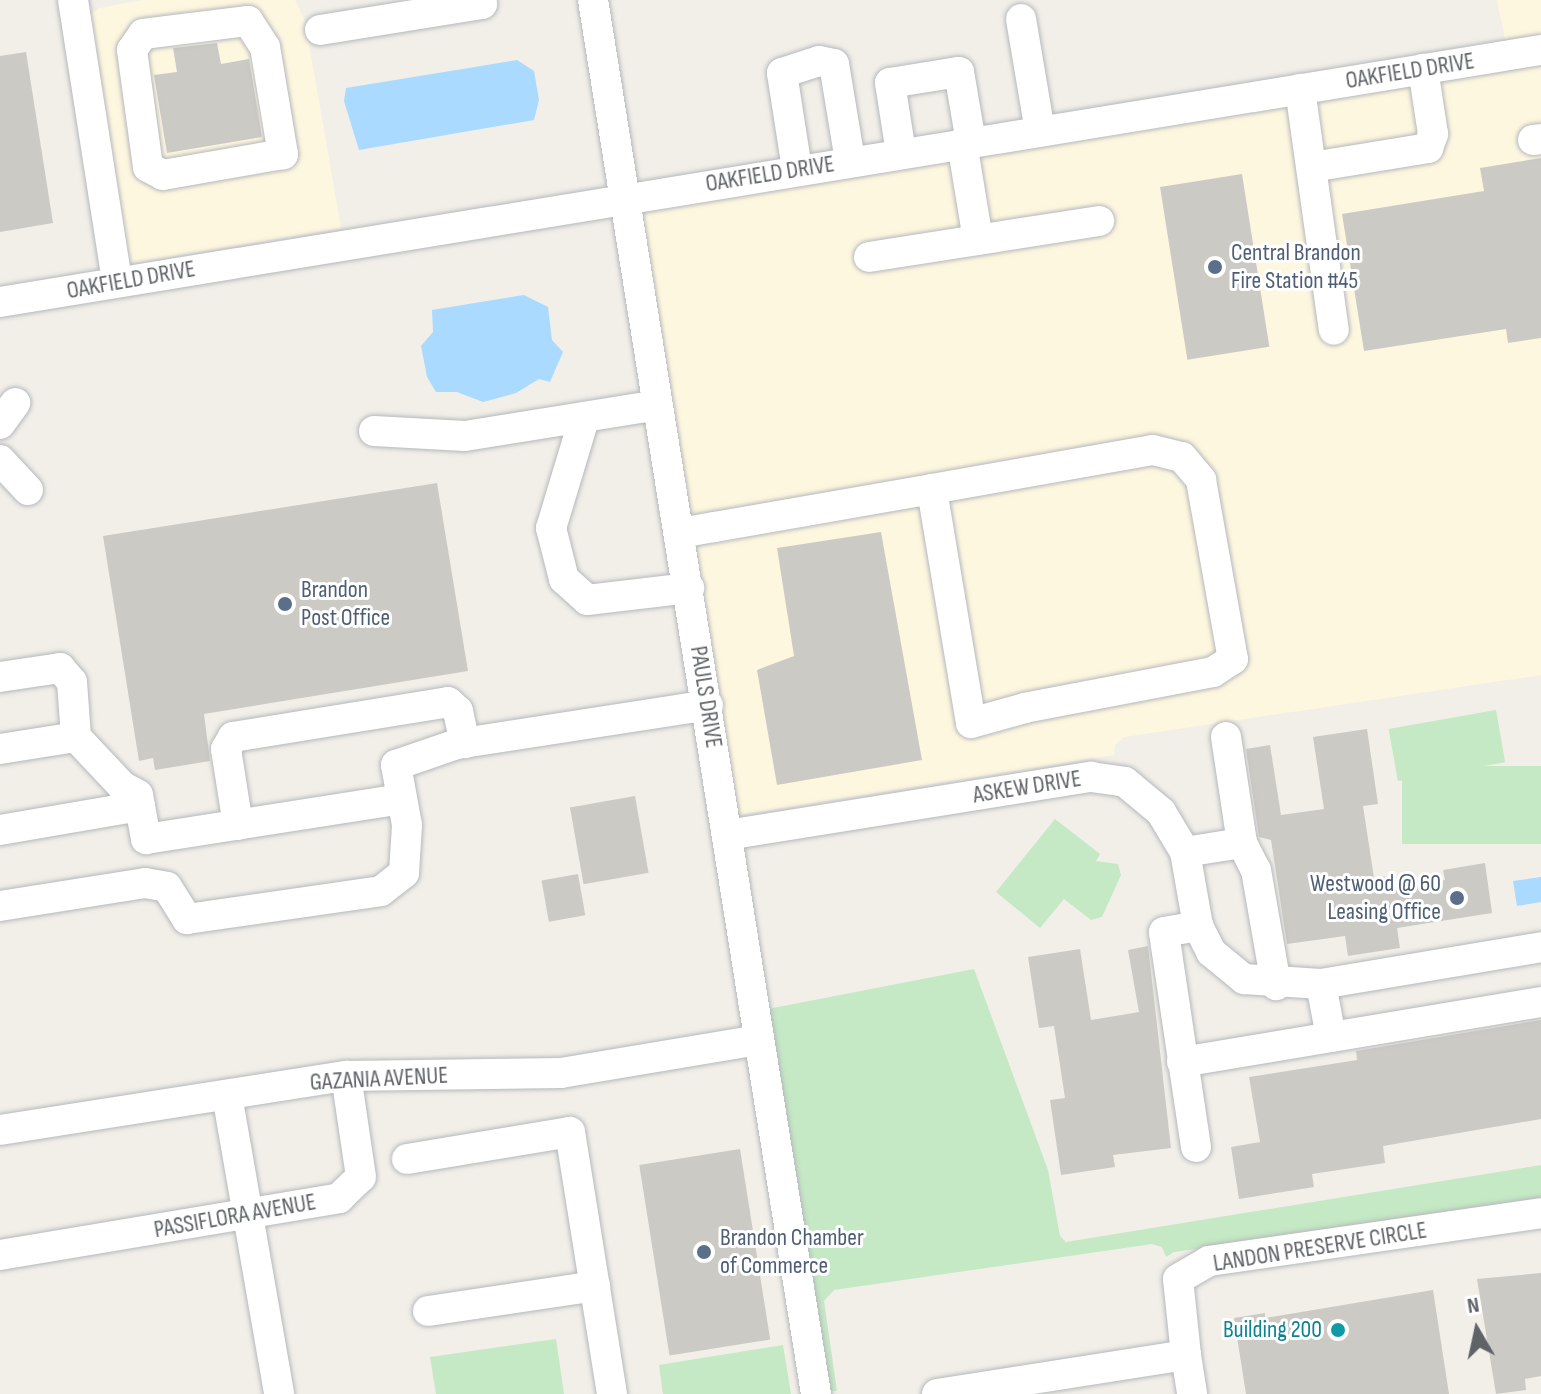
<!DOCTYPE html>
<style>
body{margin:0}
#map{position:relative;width:1541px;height:1394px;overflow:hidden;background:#f1efe8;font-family:"Sofia Sans Condensed",sans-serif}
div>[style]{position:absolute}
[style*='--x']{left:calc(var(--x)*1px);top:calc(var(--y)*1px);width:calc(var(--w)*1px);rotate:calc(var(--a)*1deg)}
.commercial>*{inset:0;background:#fef7e0}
.green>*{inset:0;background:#c5e8c5;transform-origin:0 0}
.water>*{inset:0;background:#aadaff}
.building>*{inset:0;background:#cccac5;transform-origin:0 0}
.roads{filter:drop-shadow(0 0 2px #b5b8bc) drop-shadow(0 0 2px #b5b8bc)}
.minor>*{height:30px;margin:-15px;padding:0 15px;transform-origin:15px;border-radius:15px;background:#fff}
.dots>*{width:22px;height:22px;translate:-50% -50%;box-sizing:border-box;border:4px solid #fff;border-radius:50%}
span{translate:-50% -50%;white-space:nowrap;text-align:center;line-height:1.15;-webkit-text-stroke:6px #fff;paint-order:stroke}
.street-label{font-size:24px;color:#5f6368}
.service-label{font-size:24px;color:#4e5e75}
.left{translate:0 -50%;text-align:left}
.right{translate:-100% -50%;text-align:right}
.culture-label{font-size:24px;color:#0d838f}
.north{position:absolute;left:1437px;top:1290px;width:80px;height:80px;-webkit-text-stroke:6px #fff;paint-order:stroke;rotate:351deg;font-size:22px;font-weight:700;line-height:32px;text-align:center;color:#5f6368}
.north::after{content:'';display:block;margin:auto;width:28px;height:36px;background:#5f6368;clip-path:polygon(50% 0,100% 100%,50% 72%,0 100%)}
</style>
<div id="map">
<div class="commercial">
<i style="clip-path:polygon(142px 0,295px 0,305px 21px,341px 228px,122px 265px,80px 21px,100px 8px)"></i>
<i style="clip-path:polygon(1497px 0,1541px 0,1541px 34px,1505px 39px)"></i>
<i style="clip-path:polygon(1541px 66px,1541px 675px,1124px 737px,1115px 745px,1114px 755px,739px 815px,640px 211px)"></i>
</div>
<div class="green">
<i style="left:1496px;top:710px;width:53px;height:109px;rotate:80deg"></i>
<i style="left:1541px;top:766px;width:78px;height:139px;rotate:90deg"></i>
<i style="clip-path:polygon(1055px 819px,1100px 854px,1096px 861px,1118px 864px,1121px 875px,1102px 917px,1091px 920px,1064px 899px,1040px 928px,996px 892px)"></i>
<i style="clip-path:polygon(974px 969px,1048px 1170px,1060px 1236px,1066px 1242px,1541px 1165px,1541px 1202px,1174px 1252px,1166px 1257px,1162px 1247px,1152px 1244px,834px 1290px,824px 1301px,837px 1391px,830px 1391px,768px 1009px)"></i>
<i style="clip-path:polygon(556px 1339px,564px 1394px,436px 1394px,430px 1357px)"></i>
<i style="clip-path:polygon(783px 1345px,791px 1394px,663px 1394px,659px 1365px)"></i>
</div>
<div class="water">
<i style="clip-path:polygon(517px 60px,534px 71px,539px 100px,534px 120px,359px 150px,344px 101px,346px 88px)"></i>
<i style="clip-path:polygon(524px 295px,548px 307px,552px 340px,563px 352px,550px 382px,539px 379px,516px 393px,483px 402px,457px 392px,436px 392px,427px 377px,421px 346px,433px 332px,432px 310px)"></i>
<i style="clip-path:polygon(1541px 877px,1541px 902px,1517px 906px,1513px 881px)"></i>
</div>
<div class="building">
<i style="clip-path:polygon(217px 43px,221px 64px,249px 59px,262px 137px,167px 153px,154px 75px,177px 72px,173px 48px)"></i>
<i style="clip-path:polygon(26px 52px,53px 223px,0 232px,0 56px)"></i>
<i style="clip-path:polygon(1541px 158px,1541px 338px,1508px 343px,1506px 329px,1364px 351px,1342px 214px,1484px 191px,1480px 168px)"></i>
<i style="left:1242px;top:174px;width:175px;height:83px;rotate:81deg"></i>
<i style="clip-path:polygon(437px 483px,468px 671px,204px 714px,210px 761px,155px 770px,153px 758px,139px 761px,103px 536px)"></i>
<i style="clip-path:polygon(881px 532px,922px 760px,777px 785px,757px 670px,794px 656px,777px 548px)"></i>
<i style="clip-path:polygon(1367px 729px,1378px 804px,1363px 806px,1374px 878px,1389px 876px,1391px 888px,1445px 880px,1443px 870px,1485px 863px,1492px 913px,1397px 928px,1400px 948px,1348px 956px,1345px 936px,1287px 944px,1271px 840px,1259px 837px,1246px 749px,1270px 745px,1281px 815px,1324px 809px,1313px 737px)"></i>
<i style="left:635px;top:796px;width:78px;height:66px;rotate:80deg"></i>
<i style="left:578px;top:874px;width:42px;height:37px;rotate:80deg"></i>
<i style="clip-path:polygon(1148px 946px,1171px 1148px,1113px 1155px,1115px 1167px,1061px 1175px,1050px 1100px,1065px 1098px,1054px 1026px,1039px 1028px,1028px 957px,1080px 949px,1091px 1020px,1139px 1012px,1128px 950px)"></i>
<i style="clip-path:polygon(1541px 1020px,1541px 1119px,1383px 1146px,1385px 1163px,1312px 1174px,1314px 1187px,1239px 1199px,1231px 1147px,1260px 1142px,1249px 1077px,1357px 1060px,1356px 1051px)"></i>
<i style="left:740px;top:1149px;width:193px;height:102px;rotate:81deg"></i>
<i style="clip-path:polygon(1541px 1273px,1541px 1376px,1525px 1379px,1526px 1390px,1496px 1394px,1477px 1279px)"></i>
<i style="clip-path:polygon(1433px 1290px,1449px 1394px,1246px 1394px,1234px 1318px,1265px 1313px,1265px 1318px)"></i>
</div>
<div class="roads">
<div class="minor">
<i style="--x:73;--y:0;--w:285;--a:81.1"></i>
<i style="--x:593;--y:0;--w:1412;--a:80.91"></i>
<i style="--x:1021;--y:19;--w:114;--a:80.4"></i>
<i style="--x:248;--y:21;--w:31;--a:57"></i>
<i style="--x:265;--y:47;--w:109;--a:80.5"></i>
<i style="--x:283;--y:154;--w:122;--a:170.1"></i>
<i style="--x:163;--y:175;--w:17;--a:-152"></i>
<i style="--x:148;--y:167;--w:118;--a:-97.8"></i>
<i style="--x:132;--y:50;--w:19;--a:-55"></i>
<i style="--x:143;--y:34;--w:106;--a:-7.1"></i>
<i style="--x:320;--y:30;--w:164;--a:-9.1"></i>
<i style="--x:482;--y:4;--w:4;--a:-104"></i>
<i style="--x:1300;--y:89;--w:243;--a:82"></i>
<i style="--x:1533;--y:140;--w:8;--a:-7"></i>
<i style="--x:962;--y:143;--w:98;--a:80.6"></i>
<i style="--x:901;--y:153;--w:71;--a:-98.9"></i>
<i style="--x:890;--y:83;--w:70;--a:-9.1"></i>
<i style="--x:959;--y:72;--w:71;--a:80.3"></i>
<i style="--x:1312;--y:167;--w:118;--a:-9.3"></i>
<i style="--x:1428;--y:148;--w:15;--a:-70"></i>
<i style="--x:1433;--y:134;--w:66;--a:-98.7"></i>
<i style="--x:797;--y:169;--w:97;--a:-98.9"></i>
<i style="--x:782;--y:73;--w:39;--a:-18"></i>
<i style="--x:819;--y:61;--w:15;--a:11"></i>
<i style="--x:834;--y:64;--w:98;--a:80.6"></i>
<i style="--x:869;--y:257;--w:233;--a:-8.9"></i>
<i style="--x:0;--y:302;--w:1561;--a:-9.29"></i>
<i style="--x:584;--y:419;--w:114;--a:106.8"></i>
<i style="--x:551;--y:528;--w:53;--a:75.7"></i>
<i style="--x:564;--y:579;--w:31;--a:42"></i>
<i style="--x:587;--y:600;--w:103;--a:-6.7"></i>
<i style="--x:0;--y:424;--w:26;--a:-54"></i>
<i style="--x:374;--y:431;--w:91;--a:3.1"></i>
<i style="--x:465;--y:436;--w:195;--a:-9.1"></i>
<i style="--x:0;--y:460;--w:41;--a:47"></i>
<i style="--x:680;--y:533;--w:36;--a:-10"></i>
<i style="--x:715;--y:527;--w:220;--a:-9.9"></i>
<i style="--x:932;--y:489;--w:224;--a:-10"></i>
<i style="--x:1153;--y:450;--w:30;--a:14"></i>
<i style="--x:1182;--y:457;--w:30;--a:50"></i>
<i style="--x:1201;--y:480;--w:182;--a:79.9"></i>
<i style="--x:1233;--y:659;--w:24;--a:147"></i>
<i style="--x:1213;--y:672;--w:191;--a:169.2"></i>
<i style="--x:1025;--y:708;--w:56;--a:164.5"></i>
<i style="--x:971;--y:723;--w:237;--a:-99.5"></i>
<i style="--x:0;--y:677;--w:61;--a:-8.5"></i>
<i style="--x:60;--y:668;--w:18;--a:49"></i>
<i style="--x:72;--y:682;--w:55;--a:85.8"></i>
<i style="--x:76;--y:737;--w:67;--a:46.8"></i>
<i style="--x:122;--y:786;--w:18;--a:29"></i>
<i style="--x:138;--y:795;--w:45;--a:79.7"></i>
<i style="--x:146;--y:839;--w:258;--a:-8.9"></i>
<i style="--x:1226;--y:737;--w:107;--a:81.4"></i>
<i style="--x:1242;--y:843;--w:30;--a:63"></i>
<i style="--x:1256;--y:870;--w:117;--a:80.1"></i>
<i style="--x:0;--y:749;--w:77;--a:-9"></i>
<i style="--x:238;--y:825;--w:77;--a:-99"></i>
<i style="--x:226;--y:749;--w:14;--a:-60"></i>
<i style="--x:233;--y:737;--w:218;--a:-9.2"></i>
<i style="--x:448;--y:702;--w:13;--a:42"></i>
<i style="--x:458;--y:711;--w:33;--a:78"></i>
<i style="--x:0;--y:830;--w:142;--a:-9.7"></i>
<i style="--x:727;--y:835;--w:369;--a:-9.1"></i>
<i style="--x:1091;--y:777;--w:34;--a:8"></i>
<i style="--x:1125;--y:782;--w:47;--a:39.8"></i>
<i style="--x:1161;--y:812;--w:47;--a:59"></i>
<i style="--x:1185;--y:852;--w:75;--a:80"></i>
<i style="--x:1198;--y:926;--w:29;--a:63"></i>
<i style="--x:1211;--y:952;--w:43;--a:39.3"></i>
<i style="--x:1244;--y:979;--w:77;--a:3.7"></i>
<i style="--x:1321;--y:984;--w:223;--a:-9.5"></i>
<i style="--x:1185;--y:852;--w:58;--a:-9"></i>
<i style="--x:0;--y:906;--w:147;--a:-9"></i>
<i style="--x:145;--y:883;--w:22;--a:10"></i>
<i style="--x:167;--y:887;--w:38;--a:58"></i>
<i style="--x:187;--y:919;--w:196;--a:-8.2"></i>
<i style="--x:381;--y:891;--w:29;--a:-38"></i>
<i style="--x:404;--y:873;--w:48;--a:-86.4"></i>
<i style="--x:407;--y:825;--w:61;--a:-100.4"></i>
<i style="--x:396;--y:765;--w:65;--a:-19"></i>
<i style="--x:457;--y:744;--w:254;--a:-8.8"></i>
<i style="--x:1321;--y:984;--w:54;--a:79.3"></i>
<i style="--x:1182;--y:1062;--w:364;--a:-9.5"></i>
<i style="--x:227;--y:1095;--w:303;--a:80.1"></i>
<i style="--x:0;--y:1130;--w:350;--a:-8.9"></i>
<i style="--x:346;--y:1076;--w:215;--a:-0.8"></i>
<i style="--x:561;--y:1073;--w:200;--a:-9.5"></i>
<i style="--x:1196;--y:1147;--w:217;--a:-98.5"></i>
<i style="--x:1164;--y:932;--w:35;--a:-10"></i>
<i style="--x:407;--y:1159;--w:165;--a:-9.4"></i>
<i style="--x:570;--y:1132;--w:265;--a:80.9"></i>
<i style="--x:0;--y:1255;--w:344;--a:-9.5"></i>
<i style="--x:339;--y:1198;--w:30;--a:-44"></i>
<i style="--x:361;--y:1177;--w:102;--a:-98.4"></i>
<i style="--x:428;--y:1311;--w:169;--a:-8.5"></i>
<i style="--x:1186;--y:1355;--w:39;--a:81"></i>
<i style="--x:937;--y:1394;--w:252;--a:-8.9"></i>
<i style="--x:1186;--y:1355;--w:76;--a:-96"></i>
<i style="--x:1178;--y:1279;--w:36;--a:-30"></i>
<i style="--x:1209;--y:1261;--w:335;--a:-8.2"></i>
</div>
</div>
<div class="dots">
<i style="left:1215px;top:267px;background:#5c6f8a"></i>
<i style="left:285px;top:604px;background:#5c6f8a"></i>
<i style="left:1457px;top:898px;background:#5c6f8a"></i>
<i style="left:704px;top:1252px;background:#5c6f8a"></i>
<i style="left:1338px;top:1330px;background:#0f9aa8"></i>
</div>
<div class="street-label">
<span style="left:1410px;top:71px;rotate:-9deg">OAKFIELD DRIVE</span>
<span style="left:770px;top:174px;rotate:-9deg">OAKFIELD DRIVE</span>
<span style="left:131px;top:280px;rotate:-10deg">OAKFIELD DRIVE</span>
<span style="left:706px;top:697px;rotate:81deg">PAULS DRIVE</span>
<span style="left:1027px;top:787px;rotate:-9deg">ASKEW DRIVE</span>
<span style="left:379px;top:1079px;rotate:-3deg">GAZANIA AVENUE</span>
<span style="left:235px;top:1216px;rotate:-10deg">PASSIFLORA AVENUE</span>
<span style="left:1320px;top:1247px;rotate:-9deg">LANDON PRESERVE CIRCLE</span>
</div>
<div class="service-label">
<span class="left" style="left:1231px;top:267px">Central Brandon<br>Fire Station #45</span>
<span class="left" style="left:301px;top:604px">Brandon<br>Post Office</span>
<span class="right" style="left:1441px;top:898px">Westwood @ 60<br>Leasing Office</span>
<span class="left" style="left:720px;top:1252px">Brandon Chamber<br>of Commerce</span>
</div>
<div class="culture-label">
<span class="right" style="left:1322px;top:1330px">Building 200</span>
</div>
<div class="north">N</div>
</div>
